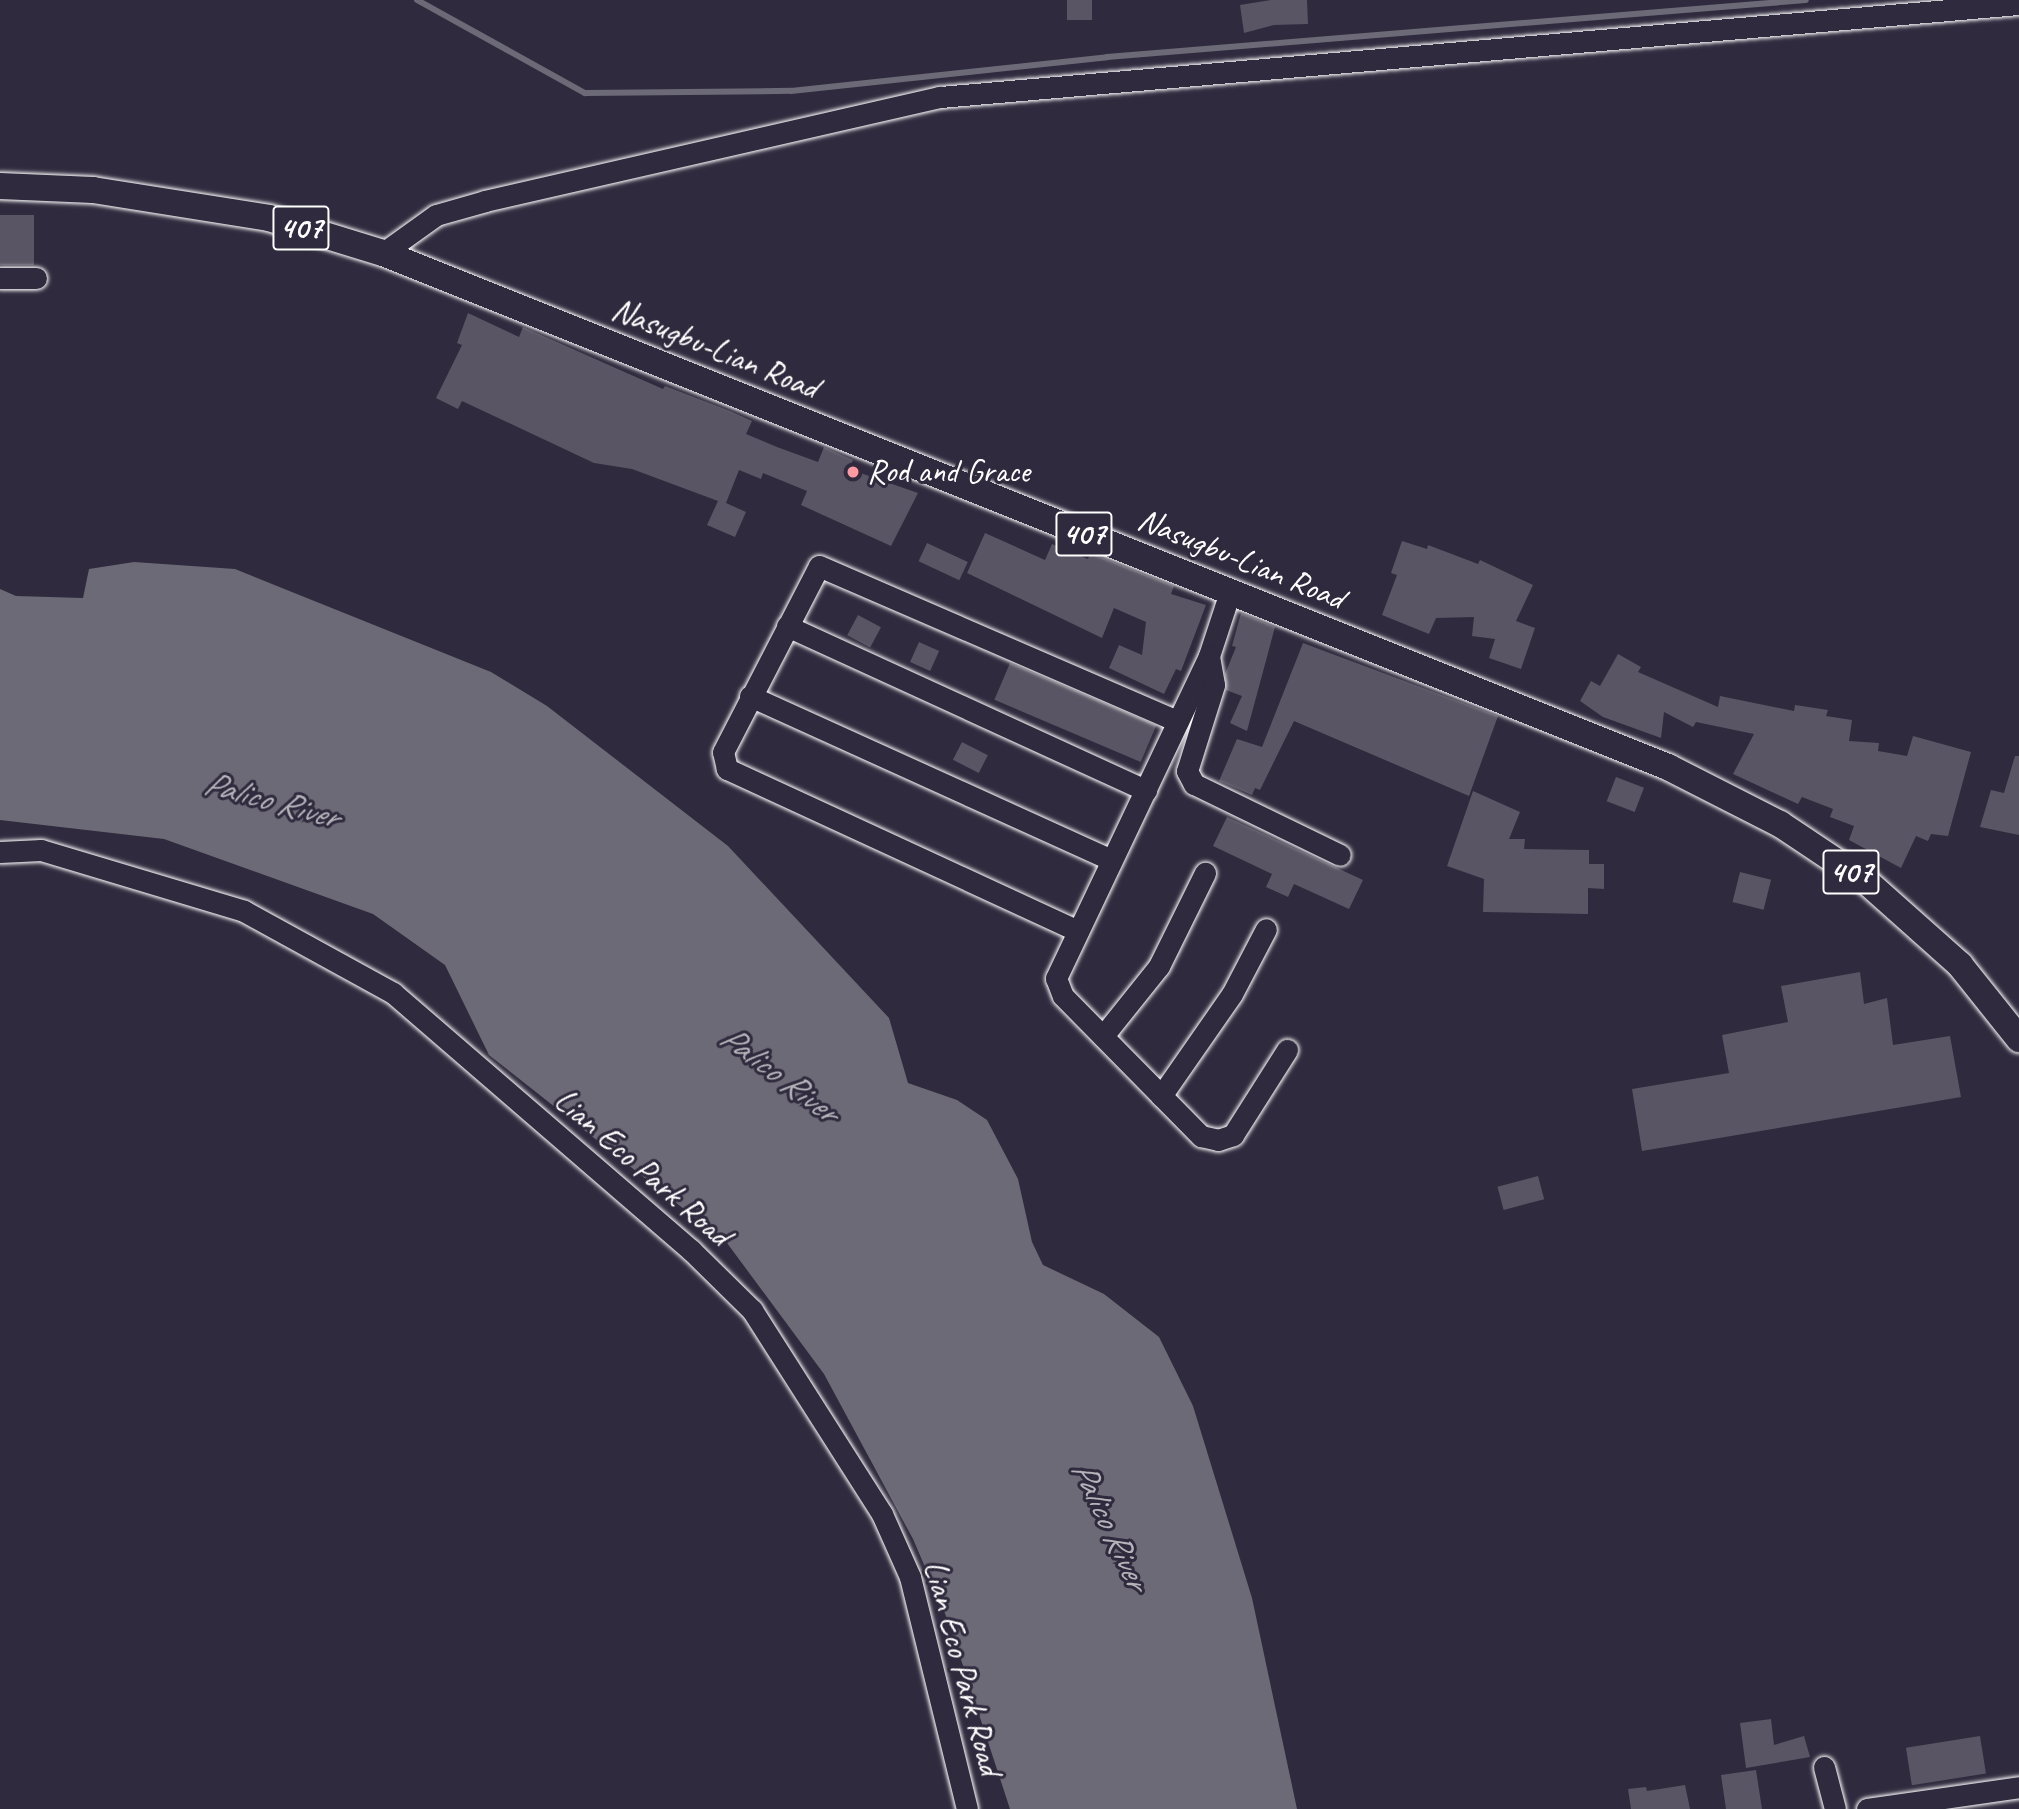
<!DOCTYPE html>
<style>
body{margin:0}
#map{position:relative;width:2019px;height:1809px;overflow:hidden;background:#2f2a3d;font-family:Caveat,sans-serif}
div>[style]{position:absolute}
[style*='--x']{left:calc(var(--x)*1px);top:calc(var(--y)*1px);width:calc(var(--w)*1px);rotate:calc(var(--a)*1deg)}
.water>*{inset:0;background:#6d6a77}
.stream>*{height:6px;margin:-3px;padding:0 3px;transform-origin:3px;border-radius:3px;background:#6d6a77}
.building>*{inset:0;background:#595564;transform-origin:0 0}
.roads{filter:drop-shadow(0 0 2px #fff) drop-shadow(0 0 2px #fff)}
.minor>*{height:21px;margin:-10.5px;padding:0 10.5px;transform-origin:10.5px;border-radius:10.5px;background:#2f2a3d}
.major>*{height:26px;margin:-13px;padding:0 13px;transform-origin:13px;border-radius:13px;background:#2f2a3d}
.dots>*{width:19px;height:19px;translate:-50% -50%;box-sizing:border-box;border:4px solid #2f2a3d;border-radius:50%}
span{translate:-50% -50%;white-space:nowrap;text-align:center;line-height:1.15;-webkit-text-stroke:6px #2f2a3d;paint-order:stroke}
.shield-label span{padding:2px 5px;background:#2f2a3d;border:2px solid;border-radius:5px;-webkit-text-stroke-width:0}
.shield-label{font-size:32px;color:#fff;font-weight:700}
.street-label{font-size:33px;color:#fff}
.poi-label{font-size:33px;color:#fff}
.left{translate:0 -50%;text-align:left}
.water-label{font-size:35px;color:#b6b4bb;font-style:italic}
</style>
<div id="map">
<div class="water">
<i style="clip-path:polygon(134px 562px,235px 569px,491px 672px,547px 706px,728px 846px,889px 1018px,908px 1083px,957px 1100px,987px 1120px,1018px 1179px,1032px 1242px,1043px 1265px,1104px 1294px,1159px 1337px,1193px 1406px,1252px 1598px,1297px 1809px,1010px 1809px,949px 1623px,913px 1539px,824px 1374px,727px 1243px,489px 1055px,445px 965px,373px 914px,164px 839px,0 820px,0 589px,16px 596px,83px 598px,89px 569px)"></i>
</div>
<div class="stream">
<i style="--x:417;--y:0;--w:192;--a:29"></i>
<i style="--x:585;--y:93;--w:206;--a:-0.6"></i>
<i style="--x:791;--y:91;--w:318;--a:-6.1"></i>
<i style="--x:1107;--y:57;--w:701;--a:-4.66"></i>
</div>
<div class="building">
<i style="left:1067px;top:0;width:25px;height:20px"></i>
<i style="clip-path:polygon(1271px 0,1307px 0,1308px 24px,1274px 25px,1244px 33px,1240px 5px)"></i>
<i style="left:0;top:215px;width:34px;height:50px"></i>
<i style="clip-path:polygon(468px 313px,519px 337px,523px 327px,663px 389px,665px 386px,730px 411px,752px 421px,746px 434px,777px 447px,818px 462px,824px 447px,853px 460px,849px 469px,918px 493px,891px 546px,801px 505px,807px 491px,763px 473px,761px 479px,739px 470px,726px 503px,746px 512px,735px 537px,707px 525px,718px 501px,632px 469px,594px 463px,462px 401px,458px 409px,436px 398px,462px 345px,457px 343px)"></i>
<i style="clip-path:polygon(985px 533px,1045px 560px,1052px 544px,1088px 559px,1090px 553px,1174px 586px,1171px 594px,1206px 605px,1181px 671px,1176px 669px,1164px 694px,1109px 668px,1119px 645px,1142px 655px,1146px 622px,1114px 608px,1102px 638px,967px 573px)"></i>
<i style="clip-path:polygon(1402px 541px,1427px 549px,1428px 545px,1478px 564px,1480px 560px,1533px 585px,1516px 621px,1535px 628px,1521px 669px,1489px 658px,1495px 639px,1472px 636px,1474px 617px,1436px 618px,1429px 634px,1382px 615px,1397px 575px,1391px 573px)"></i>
<i style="left:927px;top:543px;width:45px;height:20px;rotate:25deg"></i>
<i style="clip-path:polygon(1241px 613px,1275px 627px,1247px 731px,1230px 723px,1242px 696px,1226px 690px,1225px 674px,1236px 647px,1232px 646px)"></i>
<i style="left:858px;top:615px;width:26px;height:23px;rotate:28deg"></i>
<i style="left:919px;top:642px;width:22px;height:22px;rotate:24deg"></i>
<i style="clip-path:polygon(1303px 643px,1498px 716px,1469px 796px,1294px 721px,1260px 790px,1255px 788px,1252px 795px,1219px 781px,1237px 739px,1262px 747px)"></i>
<i style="clip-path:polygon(1618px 654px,1641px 667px,1638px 672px,1718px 707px,1720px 696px,1794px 711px,1795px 705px,1828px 710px,1826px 716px,1852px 720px,1849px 741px,1879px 743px,1878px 751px,1907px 756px,1913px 736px,1971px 752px,1948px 836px,1931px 834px,1928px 841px,1916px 836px,1901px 868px,1849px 840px,1854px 826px,1830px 817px,1833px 809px,1802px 797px,1798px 804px,1733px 774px,1754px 734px,1696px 722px,1693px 727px,1664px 712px,1661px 738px,1603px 717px,1580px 701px,1591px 681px,1600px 686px)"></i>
<i style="left:1010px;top:663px;width:159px;height:40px;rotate:23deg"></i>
<i style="left:962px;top:742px;width:29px;height:20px;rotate:27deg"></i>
<i style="clip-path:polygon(2015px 756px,2019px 756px,2019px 835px,1980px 827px,1991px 790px,2004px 793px)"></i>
<i style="left:1616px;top:777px;width:30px;height:26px;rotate:21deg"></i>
<i style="clip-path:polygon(1473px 791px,1520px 812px,1509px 839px,1525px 839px,1524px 849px,1589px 850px,1589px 864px,1604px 864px,1604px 889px,1588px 888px,1588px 914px,1483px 912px,1484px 879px,1447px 866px)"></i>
<i style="clip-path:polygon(1227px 817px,1363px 880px,1349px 909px,1294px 884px,1288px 897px,1266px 887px,1272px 874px,1213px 846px)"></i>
<i style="left:1740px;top:872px;width:32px;height:31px;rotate:14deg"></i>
<i style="clip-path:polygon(1860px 972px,1864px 1004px,1887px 998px,1893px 1045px,1950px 1036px,1961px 1097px,1642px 1151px,1632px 1089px,1729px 1073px,1722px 1035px,1788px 1022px,1781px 986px)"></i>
<i style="left:1538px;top:1176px;width:24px;height:42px;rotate:75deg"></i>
<i style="clip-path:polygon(1771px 1719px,1774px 1745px,1804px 1736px,1810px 1757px,1746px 1768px,1740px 1723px)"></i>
<i style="left:1980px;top:1736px;width:38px;height:75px;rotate:81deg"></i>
<i style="clip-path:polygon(1756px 1770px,1762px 1809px,1726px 1809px,1721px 1775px)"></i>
<i style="clip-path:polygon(1685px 1785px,1690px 1809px,1631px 1809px,1628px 1789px,1646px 1787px,1647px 1791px)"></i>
</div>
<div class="roads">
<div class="minor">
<i style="--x:383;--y:253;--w:65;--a:-35.6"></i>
<i style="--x:436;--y:215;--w:51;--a:-15.9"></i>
<i style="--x:485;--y:201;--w:467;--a:-12.9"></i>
<i style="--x:940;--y:97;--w:1083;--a:-4.93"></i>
<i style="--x:0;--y:278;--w:36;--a:0"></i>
<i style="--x:1230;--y:592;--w:67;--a:108.2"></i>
<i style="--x:1209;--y:656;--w:357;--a:115.4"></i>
<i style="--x:1056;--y:978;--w:19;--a:69"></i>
<i style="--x:1063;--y:996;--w:197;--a:45.4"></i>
<i style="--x:1201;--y:1136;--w:17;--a:13"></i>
<i style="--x:1218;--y:1140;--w:16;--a:-18"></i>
<i style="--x:1233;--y:1135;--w:101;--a:-57.6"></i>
<i style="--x:787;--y:626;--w:395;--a:24.6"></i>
<i style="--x:1209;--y:656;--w:29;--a:80"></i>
<i style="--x:1214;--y:685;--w:90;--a:107.4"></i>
<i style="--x:1187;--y:771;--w:15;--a:62"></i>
<i style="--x:1194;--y:784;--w:162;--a:25.9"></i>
<i style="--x:750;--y:696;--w:397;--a:24.4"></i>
<i style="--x:0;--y:852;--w:41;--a:-2.8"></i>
<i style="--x:41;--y:850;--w:212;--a:16.7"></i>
<i style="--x:244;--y:911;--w:170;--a:28.8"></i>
<i style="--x:393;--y:993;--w:394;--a:40.8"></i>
<i style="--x:691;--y:1250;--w:86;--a:44.5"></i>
<i style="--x:752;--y:1310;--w:242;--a:57.5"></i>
<i style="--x:882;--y:1514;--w:69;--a:66"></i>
<i style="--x:910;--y:1577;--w:239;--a:76.2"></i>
<i style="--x:1078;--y:931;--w:387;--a:-155.2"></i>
<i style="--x:727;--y:769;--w:17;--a:-103"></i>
<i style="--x:723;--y:752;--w:209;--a:-62.7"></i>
<i style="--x:819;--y:566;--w:391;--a:23.4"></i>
<i style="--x:1103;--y:1036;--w:90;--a:-51.3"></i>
<i style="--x:1159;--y:966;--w:104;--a:-63.7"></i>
<i style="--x:1161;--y:1096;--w:124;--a:-55.2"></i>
<i style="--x:1232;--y:994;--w:73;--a:-62.4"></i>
<i style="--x:1824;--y:1767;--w:43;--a:75.3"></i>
<i style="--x:1867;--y:1809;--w:154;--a:-8.2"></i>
</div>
<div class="major">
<i style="--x:0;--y:186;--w:93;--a:2.5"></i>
<i style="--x:93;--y:190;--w:178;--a:9"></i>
<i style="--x:269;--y:218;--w:119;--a:17.1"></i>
<i style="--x:383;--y:253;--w:1384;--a:21.8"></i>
<i style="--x:1668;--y:767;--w:126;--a:27"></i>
<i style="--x:1780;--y:824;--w:105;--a:33.7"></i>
<i style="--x:1867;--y:882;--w:125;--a:41.7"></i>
<i style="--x:1960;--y:965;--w:95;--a:51.4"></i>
</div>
</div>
<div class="dots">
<i style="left:853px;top:472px;background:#ff9aa2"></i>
</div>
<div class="shield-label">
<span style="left:301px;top:228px">407</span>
<span style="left:1084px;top:534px">407</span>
<span style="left:1851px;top:872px">407</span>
</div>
<div class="street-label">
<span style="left:715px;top:349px;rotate:22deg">Nasugbu-Lian Road</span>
<span style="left:1241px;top:559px;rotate:22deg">Nasugbu-Lian Road</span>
<span style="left:642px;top:1168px;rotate:41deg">Lian Eco Park Road</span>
<span style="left:962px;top:1668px;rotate:75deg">Lian Eco Park Road</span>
</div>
<div class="poi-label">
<span class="left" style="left:867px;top:472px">Rod and Grace</span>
</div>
<div class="water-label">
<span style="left:271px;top:800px;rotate:15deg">Palico River</span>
<span style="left:779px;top:1074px;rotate:37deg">Palico River</span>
<span style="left:1110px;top:1525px;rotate:65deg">Palico River</span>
</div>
</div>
